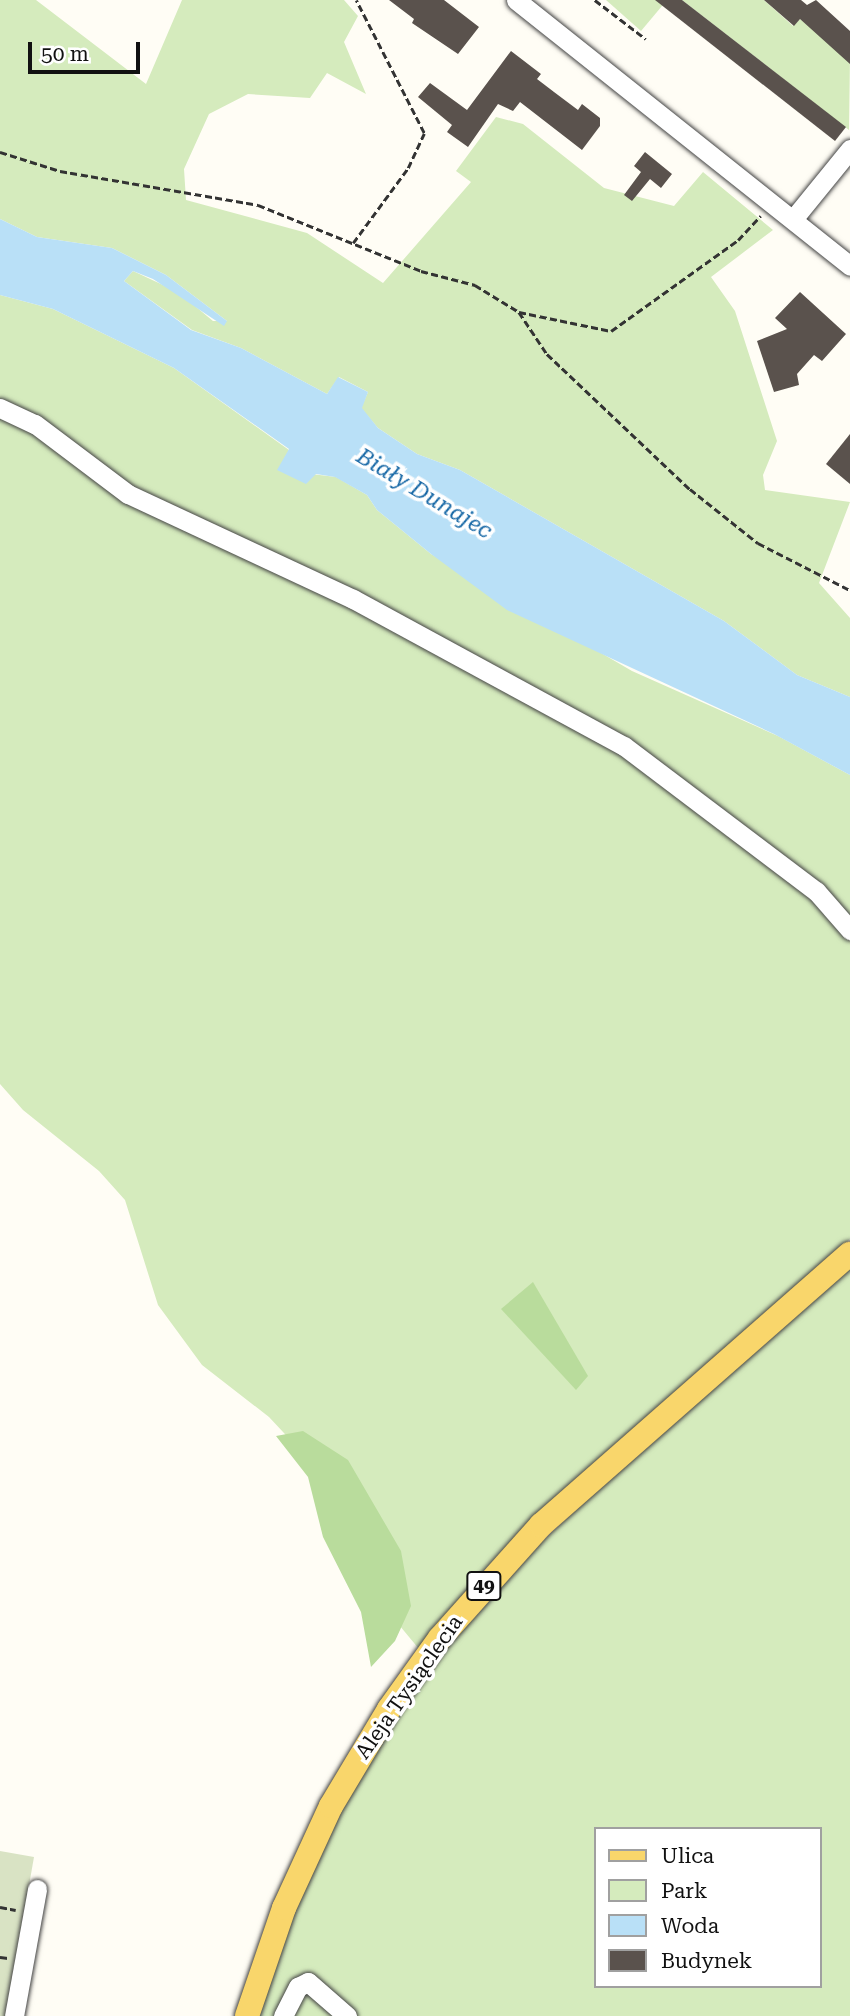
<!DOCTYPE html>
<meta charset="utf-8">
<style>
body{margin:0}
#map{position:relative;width:850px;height:2016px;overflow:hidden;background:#fffdf5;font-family:"Roboto Serif",serif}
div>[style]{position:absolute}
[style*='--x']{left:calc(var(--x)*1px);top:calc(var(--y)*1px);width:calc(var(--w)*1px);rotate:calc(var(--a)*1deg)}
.green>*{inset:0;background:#d5ebbd}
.forest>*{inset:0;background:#b9dc9c}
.cemetery>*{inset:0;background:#d9e3c4}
.water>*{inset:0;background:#b9e0f7}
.building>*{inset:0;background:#5a524d}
.path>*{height:2.5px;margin-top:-1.25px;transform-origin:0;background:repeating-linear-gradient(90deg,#333 0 7px,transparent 0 10.5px)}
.roads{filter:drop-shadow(0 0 2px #444) drop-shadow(0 0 2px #444)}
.minor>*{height:19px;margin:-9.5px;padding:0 9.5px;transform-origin:9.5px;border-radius:9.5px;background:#fff}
.major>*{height:24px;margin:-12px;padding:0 12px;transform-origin:12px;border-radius:12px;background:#f9d66b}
span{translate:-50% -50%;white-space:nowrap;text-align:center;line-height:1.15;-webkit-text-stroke:7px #fff;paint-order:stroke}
.shield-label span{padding:2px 5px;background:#fff;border:2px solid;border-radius:5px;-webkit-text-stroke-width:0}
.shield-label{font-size:19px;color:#111;font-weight:700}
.street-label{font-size:21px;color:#111}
.water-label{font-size:23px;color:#1768a6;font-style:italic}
.legend{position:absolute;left:594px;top:1827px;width:228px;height:161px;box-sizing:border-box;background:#fff;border:2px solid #a0a0a0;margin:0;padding:9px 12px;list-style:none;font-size:21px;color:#111}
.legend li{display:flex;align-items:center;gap:14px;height:35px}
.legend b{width:35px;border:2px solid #a0a0a0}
.scale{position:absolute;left:28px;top:42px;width:112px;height:32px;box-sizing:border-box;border:4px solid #111;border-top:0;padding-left:9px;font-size:21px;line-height:24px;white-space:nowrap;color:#111;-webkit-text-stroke:5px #fff;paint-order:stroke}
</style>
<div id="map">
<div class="green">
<i style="clip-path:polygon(0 0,36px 0,146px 84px,182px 0,344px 0,358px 16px,344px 42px,366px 94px,327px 73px,310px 98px,248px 94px,209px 114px,184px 169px,186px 200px,307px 233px,383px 283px,471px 182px,456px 171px,496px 117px,523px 124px,604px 188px,674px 206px,703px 172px,773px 230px,711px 277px,735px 311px,777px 441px,763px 475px,765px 490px,850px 502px,819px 583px,850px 618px,850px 697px,797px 675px,724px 621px,460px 470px,417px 454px,378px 428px,361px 408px,368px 392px,339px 377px,327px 394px,241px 348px,192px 330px,124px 281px,133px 271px,178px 292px,213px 321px,227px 321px,166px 275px,112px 248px,37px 237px,0 219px)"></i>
<i style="clip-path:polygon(606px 0,667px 0,641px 31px)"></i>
<i style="clip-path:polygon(682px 0,764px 0,793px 26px,800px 19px,850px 57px,849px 130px)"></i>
<i style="clip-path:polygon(0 295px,53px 309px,174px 368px,289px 450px,278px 470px,336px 477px,367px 495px,377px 510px,431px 554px,632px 671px,778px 736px,850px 775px,850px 1239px,537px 1518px,419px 1649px,390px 1614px,340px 1493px,269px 1417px,202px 1365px,158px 1305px,125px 1200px,99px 1171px,23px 1110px,0 1084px)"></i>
<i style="clip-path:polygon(evenodd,850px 1269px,850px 2016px,259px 2016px,278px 1950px,320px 1852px,375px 1750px,437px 1658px,509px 1573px,615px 1473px,850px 1269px,596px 1829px,820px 1829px,820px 1986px,596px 1986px,596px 1829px)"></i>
</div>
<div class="forest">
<i style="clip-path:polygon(533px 1282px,588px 1376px,576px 1390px,501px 1309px)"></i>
<i style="clip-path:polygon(303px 1431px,348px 1460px,401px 1551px,411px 1606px,395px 1641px,371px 1667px,361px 1612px,323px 1537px,308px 1477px,276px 1436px)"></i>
</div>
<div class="cemetery">
<i style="clip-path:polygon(0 1851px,34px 1857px,6px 2016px,0 2016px)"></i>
</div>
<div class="water">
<i style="clip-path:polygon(0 219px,37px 237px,112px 248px,166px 275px,227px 321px,224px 326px,153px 279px,133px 271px,124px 281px,191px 330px,241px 348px,327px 394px,338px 377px,368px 392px,362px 408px,378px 428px,417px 454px,460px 470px,724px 621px,797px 675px,850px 697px,850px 775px,774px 734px,507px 610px,431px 554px,377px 510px,367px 495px,335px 477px,316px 474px,306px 484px,277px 470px,289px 449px,174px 368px,53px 309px,0 295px)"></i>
</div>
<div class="building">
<i style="clip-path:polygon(389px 0,444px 0,479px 27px,458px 54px,412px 23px,414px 19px)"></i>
<i style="clip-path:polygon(655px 0,682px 0,846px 127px,835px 141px)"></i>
<i style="clip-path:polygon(764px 0,801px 0,807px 5px,816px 0,850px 31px,850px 64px,800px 19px,794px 26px)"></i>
<i style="clip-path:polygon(511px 51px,541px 74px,537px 79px,554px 92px,578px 110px,582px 104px,600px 118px,600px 126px,582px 150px,520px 102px,513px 111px,498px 104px,468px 147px,447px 132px,452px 125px,418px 97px,430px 83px,467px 110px)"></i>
<i style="clip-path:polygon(645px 152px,672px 174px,661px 188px,650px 179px,632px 201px,624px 195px,641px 172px,634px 166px)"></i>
<i style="clip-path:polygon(800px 292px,846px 334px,822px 361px,814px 355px,797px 374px,799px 385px,774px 392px,757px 341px,787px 329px,775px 318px)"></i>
<i style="clip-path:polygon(850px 434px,850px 484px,826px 464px)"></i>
</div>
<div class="path">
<i style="--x:595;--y:0;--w:64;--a:37.4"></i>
<i style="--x:0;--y:152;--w:63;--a:17.6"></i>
<i style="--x:60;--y:171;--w:201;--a:9.7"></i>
<i style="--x:258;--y:205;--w:176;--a:22"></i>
<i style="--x:421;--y:271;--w:56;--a:14.5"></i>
<i style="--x:475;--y:285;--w:52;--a:31.5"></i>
<i style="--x:519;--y:312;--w:94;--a:11.7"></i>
<i style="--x:611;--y:331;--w:156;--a:-35.6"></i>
<i style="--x:738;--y:240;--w:33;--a:-47"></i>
<i style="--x:353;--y:243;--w:93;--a:-53.7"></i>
<i style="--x:408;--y:168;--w:38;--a:-65"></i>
<i style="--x:424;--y:133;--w:149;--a:-117.1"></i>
<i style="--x:519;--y:312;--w:50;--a:56.3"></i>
<i style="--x:547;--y:354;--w:197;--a:43.4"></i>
<i style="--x:690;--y:489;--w:87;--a:38.5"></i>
<i style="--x:758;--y:543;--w:103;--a:27.1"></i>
<i style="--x:0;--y:1907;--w:16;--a:11"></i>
<i style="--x:0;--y:1957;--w:8;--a:7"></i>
</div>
<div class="roads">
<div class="minor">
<i style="--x:516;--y:0;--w:427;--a:38.5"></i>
<i style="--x:794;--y:218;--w:89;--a:-50.9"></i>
<i style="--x:0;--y:408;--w:38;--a:25"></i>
<i style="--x:35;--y:424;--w:116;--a:37"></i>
<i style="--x:128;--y:494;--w:248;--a:25"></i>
<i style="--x:353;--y:599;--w:308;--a:28.5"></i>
<i style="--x:624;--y:746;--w:241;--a:37.1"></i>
<i style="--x:816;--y:891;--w:52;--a:48.9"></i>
<i style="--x:14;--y:2016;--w:129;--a:-79.7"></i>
<i style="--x:283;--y:2016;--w:33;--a:-63"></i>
<i style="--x:298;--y:1987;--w:11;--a:-27"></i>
<i style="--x:308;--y:1982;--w:52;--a:41.1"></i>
</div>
<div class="major">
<i style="--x:247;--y:2016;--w:114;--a:-71.1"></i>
<i style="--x:284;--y:1908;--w:112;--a:-65.3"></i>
<i style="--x:331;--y:1806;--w:113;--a:-59.1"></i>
<i style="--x:389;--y:1709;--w:87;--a:-54.3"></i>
<i style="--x:440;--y:1638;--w:152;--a:-48.2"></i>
<i style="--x:541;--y:1525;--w:411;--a:-41.3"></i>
</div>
</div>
<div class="shield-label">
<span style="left:484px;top:1586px">49</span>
</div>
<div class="street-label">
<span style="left:409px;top:1687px;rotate:-55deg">Aleja Tysiąclecia</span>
</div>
<div class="water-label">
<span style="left:424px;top:494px;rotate:31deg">Biały Dunajec</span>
</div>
<ul class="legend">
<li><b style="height:9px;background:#f9d66b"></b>Ulica</li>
<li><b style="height:19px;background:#d5ebbd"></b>Park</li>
<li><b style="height:19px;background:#b9e0f7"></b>Woda</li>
<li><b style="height:19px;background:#5a524d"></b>Budynek</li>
</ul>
<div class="scale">50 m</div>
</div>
